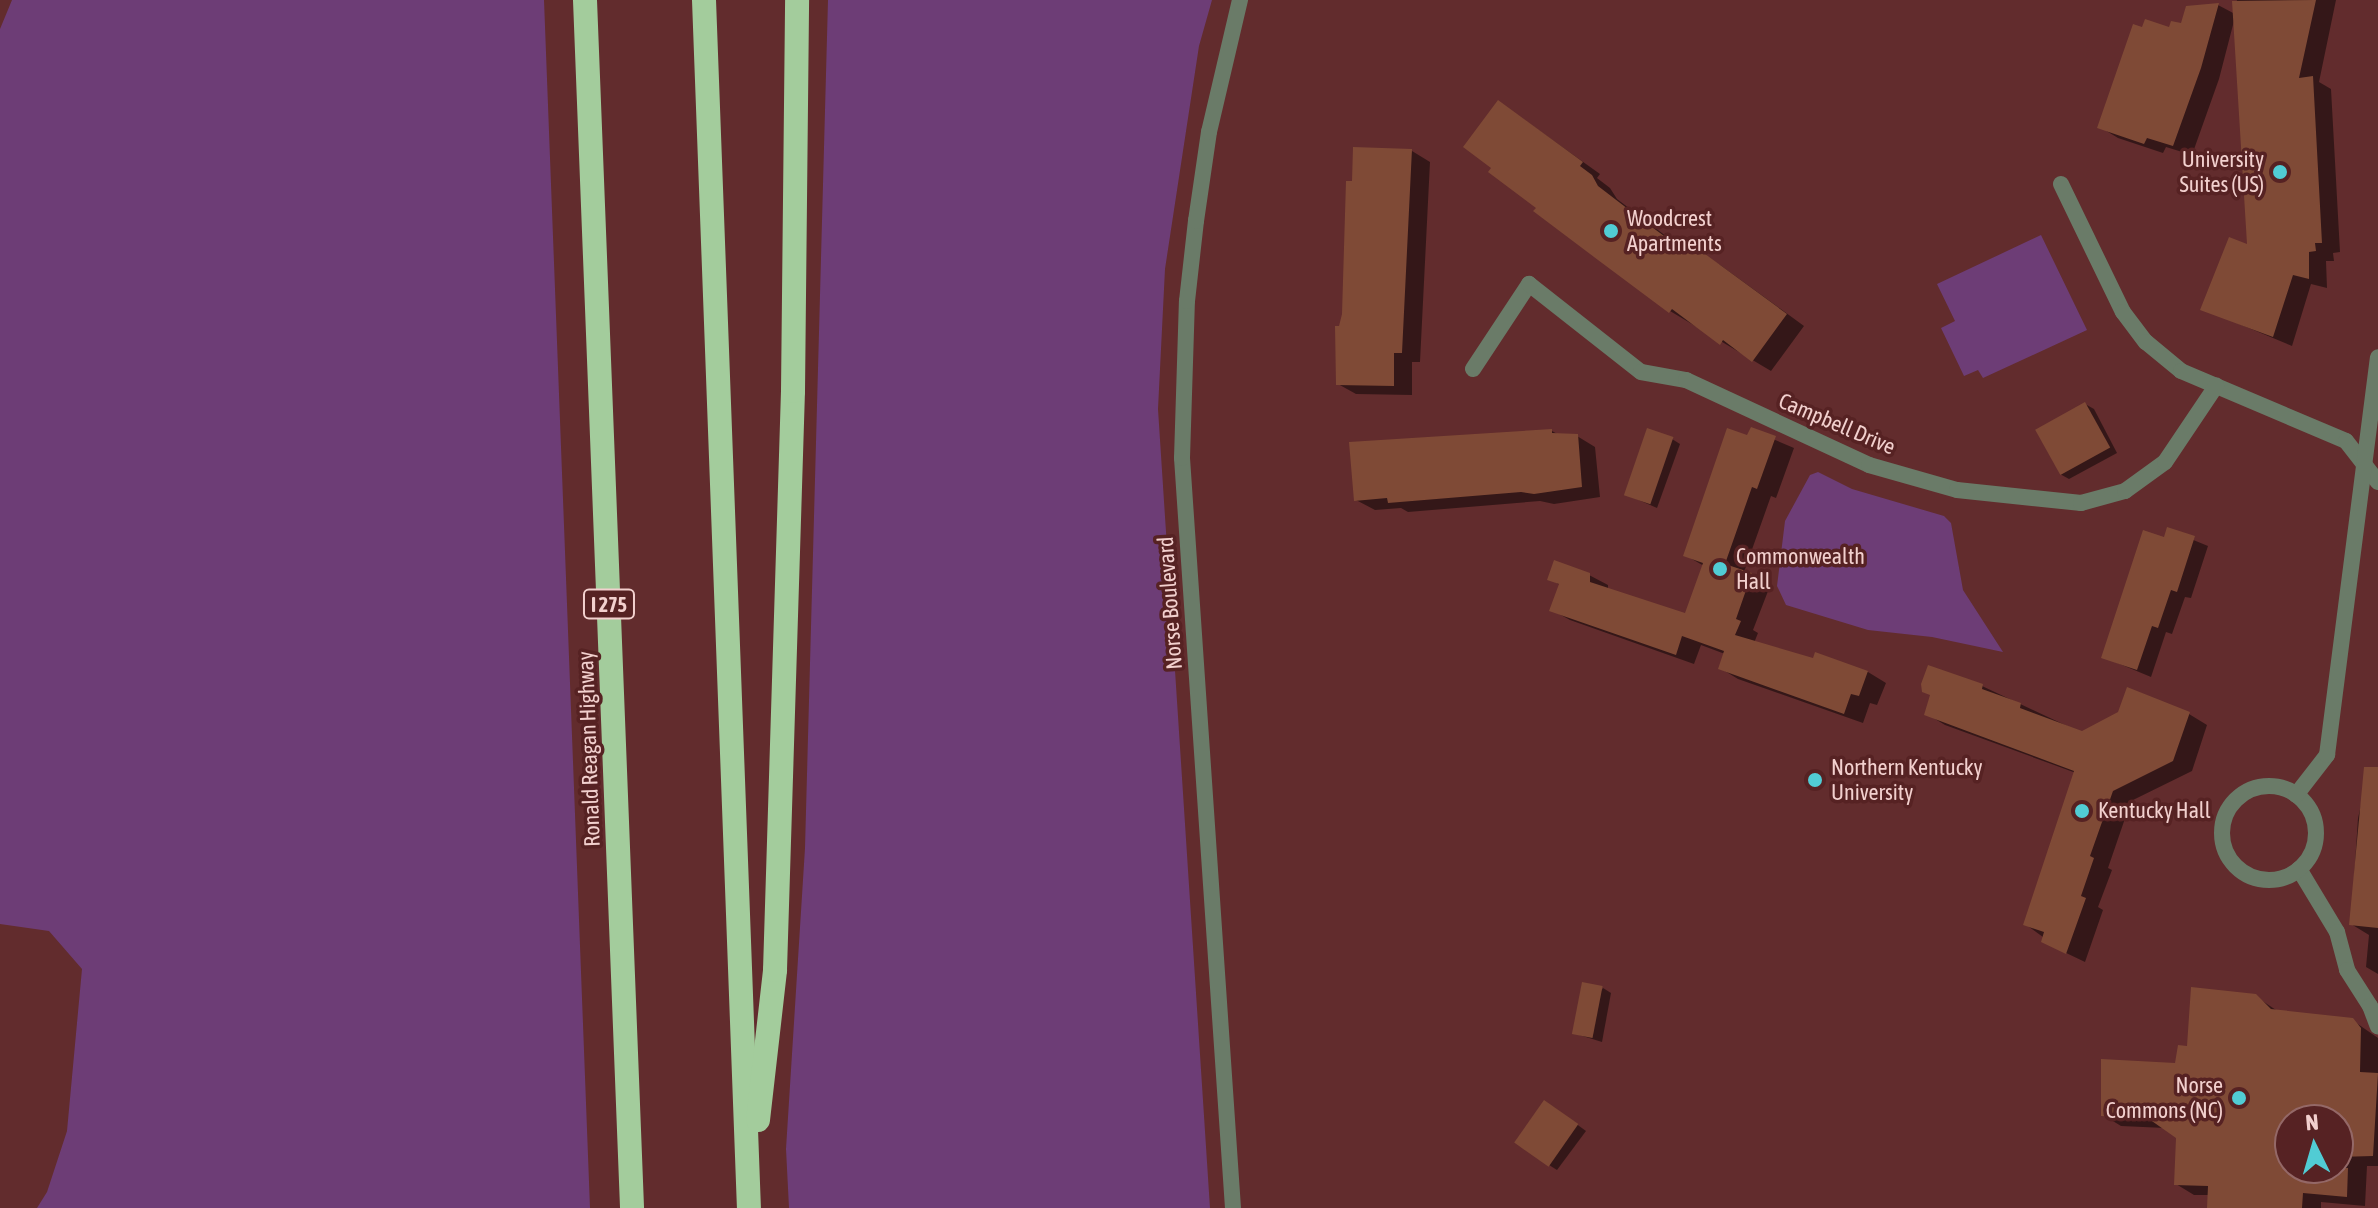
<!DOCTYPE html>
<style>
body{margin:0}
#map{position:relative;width:2378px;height:1208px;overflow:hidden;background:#622c2d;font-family:"Asap Condensed",sans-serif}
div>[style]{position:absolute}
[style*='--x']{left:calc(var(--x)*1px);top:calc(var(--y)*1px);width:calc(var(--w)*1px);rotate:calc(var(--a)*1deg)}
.green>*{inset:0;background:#6d3d76}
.shadow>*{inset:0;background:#0007}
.building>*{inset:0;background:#7f4a36;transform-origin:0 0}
.pedestrian>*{height:16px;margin:-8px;padding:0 8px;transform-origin:8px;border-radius:8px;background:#6a7b68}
.minor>*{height:16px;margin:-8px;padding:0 8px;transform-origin:8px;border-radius:8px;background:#6a7b68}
.minor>.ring{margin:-8px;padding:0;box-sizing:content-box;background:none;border:16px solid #6a7b68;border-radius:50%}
.tertiary>*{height:16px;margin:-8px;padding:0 8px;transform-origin:8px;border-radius:8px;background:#6a7b68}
.motorway>*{height:24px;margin:-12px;padding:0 12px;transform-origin:12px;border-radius:12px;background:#a3cc9c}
.dots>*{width:22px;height:22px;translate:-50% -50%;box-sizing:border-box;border:4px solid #562223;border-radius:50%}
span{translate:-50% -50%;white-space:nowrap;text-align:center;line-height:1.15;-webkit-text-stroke:7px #562223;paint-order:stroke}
.shield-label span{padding:2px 6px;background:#562223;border:2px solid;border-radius:6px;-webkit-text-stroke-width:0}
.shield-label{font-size:20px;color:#f2d0ce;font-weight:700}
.poi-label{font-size:22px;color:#f2d0ce}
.right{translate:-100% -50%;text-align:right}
.left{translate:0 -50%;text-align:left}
.street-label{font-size:22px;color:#f2d0ce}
.north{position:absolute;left:2274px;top:1104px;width:80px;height:80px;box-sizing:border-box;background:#562223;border:2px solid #946867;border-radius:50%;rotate:355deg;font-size:22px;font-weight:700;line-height:32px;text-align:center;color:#f2d0ce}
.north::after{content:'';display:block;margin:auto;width:28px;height:36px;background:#51ccd4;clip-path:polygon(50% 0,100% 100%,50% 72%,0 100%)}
</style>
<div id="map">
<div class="green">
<i style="clip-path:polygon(12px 0,544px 0,590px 1208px,37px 1208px,47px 1192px,67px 1131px,82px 969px,49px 931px,0 924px,0 29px)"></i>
<i style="clip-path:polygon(828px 0,1212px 0,1199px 46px,1165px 269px,1158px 409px,1210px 1208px,789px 1208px,786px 1149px,805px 848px)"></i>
<i style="clip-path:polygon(2041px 235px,2087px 330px,1983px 378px,1978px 370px,1964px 376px,1941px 328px,1955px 321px,1937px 284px)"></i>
<i style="clip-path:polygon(1818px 472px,1852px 489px,1944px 516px,1951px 523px,1963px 590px,2003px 652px,1932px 637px,1868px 630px,1786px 605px,1777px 586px,1785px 521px,1810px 475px)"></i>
</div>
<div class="shadow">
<i style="clip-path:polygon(2237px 0,2336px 0,2319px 82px,2331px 89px,2340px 252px,2333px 253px,2334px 261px,2326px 261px,2327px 288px,2311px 284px,2292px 346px,2203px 309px,2249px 247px,2234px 21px,2219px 79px,2192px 155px,2166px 147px,2163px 153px,2118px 138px,2100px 127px,2170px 30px,2218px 5px,2235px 14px)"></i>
<i style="clip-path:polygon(1499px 102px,1600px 174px,1597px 178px,1610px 188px,1617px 199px,1687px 252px,1699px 258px,1701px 254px,1720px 265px,1804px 326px,1771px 371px,1670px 311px,1536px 211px,1539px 207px)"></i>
<i style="clip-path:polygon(1412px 151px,1430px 162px,1420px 362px,1412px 362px,1412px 395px,1356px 394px,1338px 384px,1341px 328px)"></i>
<i style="clip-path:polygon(2085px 404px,2094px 409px,2117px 453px,2069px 479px,2060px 474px)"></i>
<i style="clip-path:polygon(1752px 430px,1794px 448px,1776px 498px,1771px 496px,1744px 572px,1770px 586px,1753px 630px,1758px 633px,1754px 643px,1814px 660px,1816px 655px,1868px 672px,1886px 683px,1877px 705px,1870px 703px,1863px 723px,1738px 679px,1720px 668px,1725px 654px,1701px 645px,1694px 664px,1570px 620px,1552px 610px,1560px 585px,1550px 579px,1589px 575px,1608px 585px,1608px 589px,1686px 615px,1704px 566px,1685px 555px)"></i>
<i style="clip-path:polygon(1552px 431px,1559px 435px,1577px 436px,1595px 447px,1600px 497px,1554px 504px,1540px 501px,1408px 512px,1401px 508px,1375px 510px,1356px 500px)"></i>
<i style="clip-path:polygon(1672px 439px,1680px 444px,1657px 508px,1625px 494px)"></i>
<i style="clip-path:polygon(2169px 530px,2208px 546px,2191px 598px,2185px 597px,2172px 634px,2166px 632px,2151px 677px,2103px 657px)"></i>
<i style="clip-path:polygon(1982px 686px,2082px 733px,2189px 714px,2207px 725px,2192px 771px,2131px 801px,2108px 868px,2112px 870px,2098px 907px,2103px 910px,2085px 962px,2062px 951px,2025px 924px,2076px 773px,1945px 725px,1927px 714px)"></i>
<i style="clip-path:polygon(2368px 776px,2378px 777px,2378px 974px,2366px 967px,2369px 935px,2351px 924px,2358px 818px)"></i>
<i style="clip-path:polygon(1603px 988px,1611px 993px,1602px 1042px,1573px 1033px)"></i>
<i style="clip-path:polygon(evenodd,2255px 996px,2279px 1012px,2352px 1020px,2378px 1038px,2378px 1166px,2367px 1166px,2365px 1206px,2321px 1202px,2321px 1208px,2209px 1208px,2209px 1195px,2194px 1195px,2176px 1184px,2178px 1137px,2165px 1128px,2121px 1126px,2103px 1115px,2177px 1065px,2189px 1048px,2255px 996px,2290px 1120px,2338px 1120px,2338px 1168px,2290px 1168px,2290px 1120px)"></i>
<i style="clip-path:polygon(1553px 1107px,1586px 1131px,1557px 1170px,1549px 1165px)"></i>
</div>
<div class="building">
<i style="clip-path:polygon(2316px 0,2299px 78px,2313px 76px,2322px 243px,2315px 243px,2316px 251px,2309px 252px,2309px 279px,2293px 275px,2273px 337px,2200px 310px,2229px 237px,2247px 244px,2232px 1px)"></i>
<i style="clip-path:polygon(2219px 3px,2201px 68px,2173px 146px,2147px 138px,2144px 144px,2097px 128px,2133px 24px,2142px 27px,2145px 19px,2169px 27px,2171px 21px,2181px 23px,2186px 6px)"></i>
<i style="clip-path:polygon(1498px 100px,1583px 162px,1580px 166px,1592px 175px,1598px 186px,1641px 219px,1675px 244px,1698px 255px,1701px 251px,1787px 314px,1752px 362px,1723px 340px,1720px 345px,1672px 309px,1669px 313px,1598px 260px,1533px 211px,1536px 208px,1488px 172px,1491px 168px,1463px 147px)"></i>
<i style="clip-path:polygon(1353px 147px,1412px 149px,1402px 353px,1394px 353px,1394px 386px,1336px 385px,1335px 326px,1339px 326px,1342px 314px,1346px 181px,1352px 181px)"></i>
<i style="left:2085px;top:402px;width:52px;height:57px;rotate:61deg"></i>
<i style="clip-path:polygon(1751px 427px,1776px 436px,1757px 489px,1752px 487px,1725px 564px,1752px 573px,1736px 619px,1741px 621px,1735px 635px,1813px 658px,1815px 652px,1868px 671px,1859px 696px,1851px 694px,1844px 714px,1718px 669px,1724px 651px,1682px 636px,1676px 655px,1549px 611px,1559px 584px,1547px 580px,1554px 560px,1590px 573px,1590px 582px,1685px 613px,1703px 563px,1683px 556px,1727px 428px,1747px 435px)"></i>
<i style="left:1647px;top:428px;width:28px;height:71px;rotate:19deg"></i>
<i style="clip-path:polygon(1552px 429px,1552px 433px,1578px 434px,1582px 487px,1534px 494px,1521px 492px,1388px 503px,1387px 498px,1354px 501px,1349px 442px)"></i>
<i style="clip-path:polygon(2167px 527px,2195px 536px,2177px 592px,2171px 590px,2158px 628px,2152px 626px,2137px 670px,2101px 658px,2143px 530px,2164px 537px)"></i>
<i style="clip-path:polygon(1928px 665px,1983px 684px,1982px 689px,2021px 703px,2020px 708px,2082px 731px,2118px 712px,2127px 687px,2190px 712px,2173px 761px,2113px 791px,2090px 856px,2094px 858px,2081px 896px,2086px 898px,2066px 954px,2041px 942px,2044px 932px,2023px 925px,2074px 771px,1924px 715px,1930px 695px,1922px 692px,1921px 684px)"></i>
<i style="clip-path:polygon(2364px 767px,2378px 767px,2378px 928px,2349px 925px)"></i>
<i style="left:1582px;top:982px;width:21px;height:53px;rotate:11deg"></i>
<i style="clip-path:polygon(2191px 987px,2256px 994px,2271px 1009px,2353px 1018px,2361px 1028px,2360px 1072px,2378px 1073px,2373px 1156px,2338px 1157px,2338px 1120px,2290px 1120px,2290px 1168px,2348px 1168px,2347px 1197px,2303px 1193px,2302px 1208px,2207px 1208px,2208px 1186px,2174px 1185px,2176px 1138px,2149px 1119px,2101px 1116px,2101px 1059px,2175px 1063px,2178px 1045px,2187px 1046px)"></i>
<i style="left:1544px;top:1100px;width:42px;height:52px;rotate:35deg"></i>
</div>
<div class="pedestrian">
<i style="--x:2299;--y:869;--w:74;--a:58.9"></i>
<i style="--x:2337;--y:932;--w:39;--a:75"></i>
<i style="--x:2347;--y:970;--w:43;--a:57.4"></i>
<i style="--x:2370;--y:1006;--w:22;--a:69"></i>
</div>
<div class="minor">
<i style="--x:2061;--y:184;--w:142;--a:64.2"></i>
<i style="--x:2123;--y:312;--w:38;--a:53"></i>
<i style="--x:2146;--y:342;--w:45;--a:39.6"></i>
<i style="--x:2181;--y:371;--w:179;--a:23"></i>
<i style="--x:2346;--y:441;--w:52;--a:52"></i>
<i style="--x:1473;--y:369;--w:102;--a:-56.6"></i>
<i style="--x:1529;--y:284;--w:142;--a:38.2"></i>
<i style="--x:1641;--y:372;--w:46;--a:10.1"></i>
<i style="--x:1686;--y:380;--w:202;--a:24.9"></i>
<i style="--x:1869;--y:465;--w:91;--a:15.9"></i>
<i style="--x:1957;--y:490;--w:125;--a:6"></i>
<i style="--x:2081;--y:503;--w:46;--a:-15.3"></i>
<i style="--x:2125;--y:491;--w:49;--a:-35.9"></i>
<i style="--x:2165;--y:462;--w:92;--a:-56.1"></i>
<i class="ring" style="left:2222px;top:786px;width:78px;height:78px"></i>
<i style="--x:2296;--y:795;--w:51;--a:-52.2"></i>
<i style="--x:2327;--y:755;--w:401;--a:-82.7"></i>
</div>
<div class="tertiary">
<i style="--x:1233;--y:1208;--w:752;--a:-93.89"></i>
<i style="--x:1182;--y:458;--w:157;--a:-88.2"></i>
<i style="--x:1187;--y:301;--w:81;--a:-83.6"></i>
<i style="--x:1196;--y:221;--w:90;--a:-81.7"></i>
<i style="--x:1209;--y:132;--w:136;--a:-76.8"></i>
</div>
<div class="motorway">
<i style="--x:585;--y:0;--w:1209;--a:87.77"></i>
<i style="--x:704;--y:0;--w:1209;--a:87.87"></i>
<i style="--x:758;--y:1120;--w:151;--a:-83.5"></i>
<i style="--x:775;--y:970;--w:579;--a:-88.22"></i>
<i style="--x:793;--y:391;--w:391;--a:-89.4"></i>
</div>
<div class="dots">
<i style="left:2280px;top:172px;background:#51ccd4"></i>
<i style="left:1611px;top:231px;background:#51ccd4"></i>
<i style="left:1720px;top:569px;background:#51ccd4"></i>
<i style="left:1815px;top:780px;background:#51ccd4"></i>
<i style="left:2082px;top:811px;background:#51ccd4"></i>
<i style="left:2239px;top:1098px;background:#51ccd4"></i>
</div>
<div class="shield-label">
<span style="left:609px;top:604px">I 275</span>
</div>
<div class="poi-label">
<span class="right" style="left:2264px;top:172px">University<br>Suites (US)</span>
<span class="left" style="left:1627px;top:231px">Woodcrest<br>Apartments</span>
<span class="left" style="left:1736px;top:569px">Commonwealth<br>Hall</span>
<span class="left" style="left:1831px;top:780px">Northern Kentucky<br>University</span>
<span class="left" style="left:2098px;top:811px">Kentucky Hall</span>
<span class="right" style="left:2223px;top:1098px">Norse<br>Commons (NC)</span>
</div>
<div class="street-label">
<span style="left:1837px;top:424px;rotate:23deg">Campbell Drive</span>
<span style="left:1170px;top:603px;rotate:-94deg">Norse Boulevard</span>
<span style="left:589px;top:749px;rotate:-92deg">Ronald Reagan Highway</span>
</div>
<div class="north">N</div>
</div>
